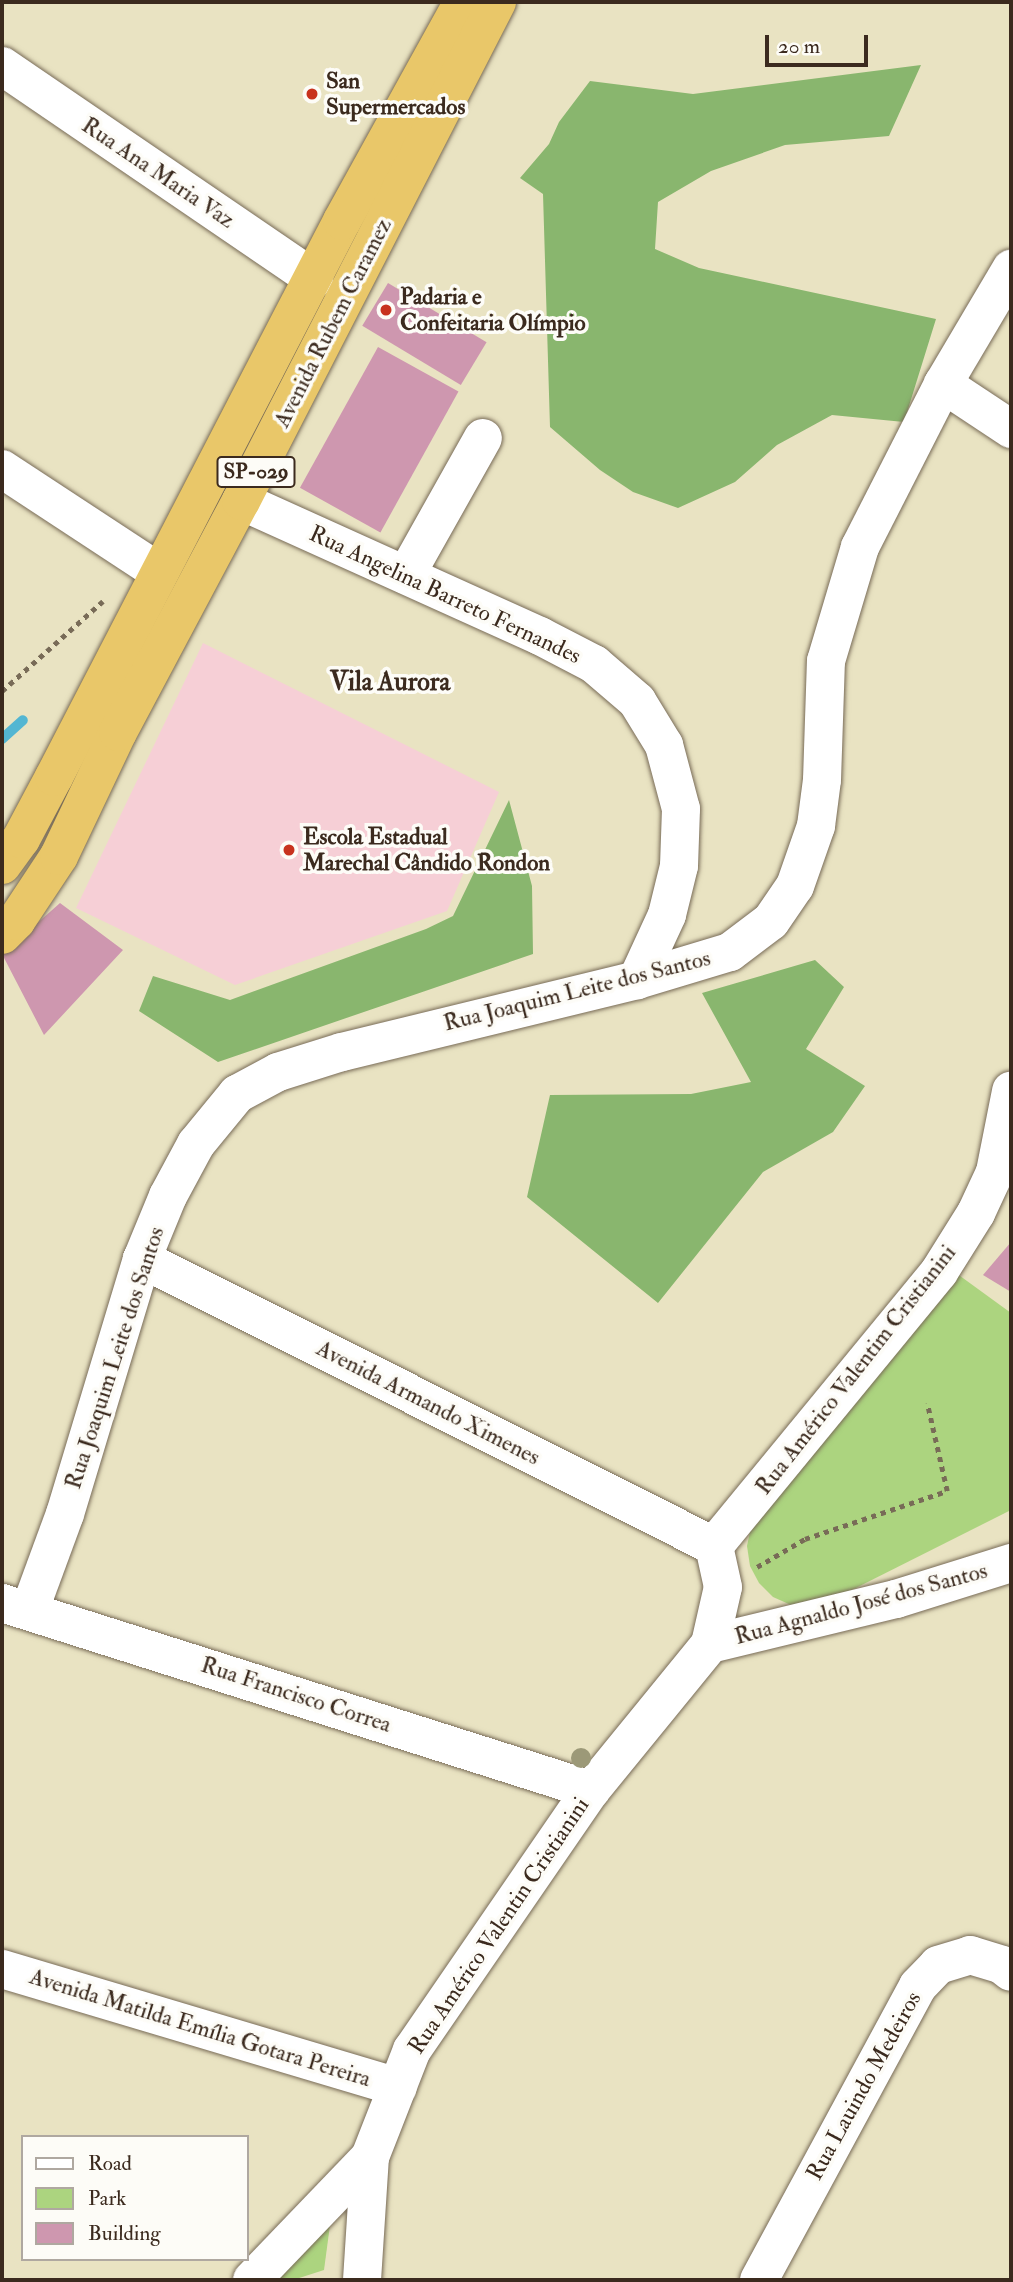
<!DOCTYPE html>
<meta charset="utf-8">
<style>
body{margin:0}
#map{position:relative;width:1013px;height:2282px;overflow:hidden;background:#e9e3c2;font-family:"IM FELL Double Pica",serif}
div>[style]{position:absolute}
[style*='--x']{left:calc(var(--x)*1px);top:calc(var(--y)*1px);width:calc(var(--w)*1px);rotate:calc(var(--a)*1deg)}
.built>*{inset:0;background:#f6cfd6}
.green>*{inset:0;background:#acd47f}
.forest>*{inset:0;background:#89b66e}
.stream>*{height:10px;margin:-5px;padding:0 5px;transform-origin:5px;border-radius:5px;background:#53b6d2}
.building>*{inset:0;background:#ce97af;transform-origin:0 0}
.path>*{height:4.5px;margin-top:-2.25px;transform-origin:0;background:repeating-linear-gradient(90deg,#786b57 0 5px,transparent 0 10px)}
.roads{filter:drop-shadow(0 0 2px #786b57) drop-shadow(0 0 2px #786b57)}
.minor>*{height:38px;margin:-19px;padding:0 19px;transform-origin:19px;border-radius:19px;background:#fff}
.highway>*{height:38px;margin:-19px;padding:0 19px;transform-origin:19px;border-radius:19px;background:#e9c769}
.trees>*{width:20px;height:20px;margin:-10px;border-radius:50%;background:#9c9978}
.dots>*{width:19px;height:19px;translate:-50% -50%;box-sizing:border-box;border:4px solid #fdfcf7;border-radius:50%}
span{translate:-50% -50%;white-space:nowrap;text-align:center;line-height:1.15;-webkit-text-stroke:7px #fdfcf7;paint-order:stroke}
.shield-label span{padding:2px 5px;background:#fdfcf7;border:2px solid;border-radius:5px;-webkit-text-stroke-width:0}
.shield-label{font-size:21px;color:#3b2a1e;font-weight:700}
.poi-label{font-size:23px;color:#3b2a1e;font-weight:700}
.left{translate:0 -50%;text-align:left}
.street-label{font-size:23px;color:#3b2a1e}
.quarter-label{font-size:26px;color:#3b2a1e;font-weight:700}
.frame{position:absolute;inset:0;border:4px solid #3b2a1e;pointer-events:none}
.legend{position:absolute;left:21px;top:2135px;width:228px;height:126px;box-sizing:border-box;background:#fdfcf7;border:2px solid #afa8a0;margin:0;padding:9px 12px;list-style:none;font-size:21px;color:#3b2a1e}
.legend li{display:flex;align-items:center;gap:14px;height:35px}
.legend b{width:35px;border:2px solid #afa8a0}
.scale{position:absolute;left:765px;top:35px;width:103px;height:32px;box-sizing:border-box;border:4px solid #3b2a1e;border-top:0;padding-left:9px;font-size:21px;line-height:24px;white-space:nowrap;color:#3b2a1e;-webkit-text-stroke:5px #fdfcf7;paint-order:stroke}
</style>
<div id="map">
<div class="built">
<i style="clip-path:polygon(203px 643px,499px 792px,447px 911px,235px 985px,76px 908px)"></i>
</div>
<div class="green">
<i style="clip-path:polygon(956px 1273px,1011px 1313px,1011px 1510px,820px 1606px,791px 1605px,773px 1597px,759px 1583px,750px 1566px,747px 1546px,751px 1527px)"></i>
<i style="clip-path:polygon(332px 2210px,324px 2270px,293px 2280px,268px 2280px)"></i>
</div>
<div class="forest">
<i style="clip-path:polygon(921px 65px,889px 136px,785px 145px,711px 171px,658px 202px,655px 249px,699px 268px,936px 319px,904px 422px,832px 415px,777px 445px,735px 482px,678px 508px,633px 492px,600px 470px,550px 427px,543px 194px,520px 178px,549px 144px,559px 122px,590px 81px,693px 94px)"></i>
<i style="clip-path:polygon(509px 800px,532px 886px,533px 954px,218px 1062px,139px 1011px,153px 976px,230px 1000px,426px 929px,453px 916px)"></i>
<i style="clip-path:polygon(815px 960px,844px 987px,806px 1049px,865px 1086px,833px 1132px,763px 1172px,658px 1303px,527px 1197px,550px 1095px,691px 1094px,751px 1082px,702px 993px)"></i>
</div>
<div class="stream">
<i style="--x:2;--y:739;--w:28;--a:-42"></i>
</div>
<div class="building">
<i style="left:388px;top:283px;width:115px;height:50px;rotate:31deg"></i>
<i style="left:378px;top:347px;width:92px;height:161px;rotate:29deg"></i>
<i style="clip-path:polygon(60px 903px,123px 950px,44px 1035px,2px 954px,2px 947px,33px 927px)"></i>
<i style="clip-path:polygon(1011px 1242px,1011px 1292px,983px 1275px)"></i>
</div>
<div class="path">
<i style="--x:2;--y:691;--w:135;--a:-41.7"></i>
<i style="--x:757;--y:1567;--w:56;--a:-30.3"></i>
<i style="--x:805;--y:1539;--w:150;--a:-18.7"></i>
<i style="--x:947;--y:1491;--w:90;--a:-102.8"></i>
</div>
<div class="roads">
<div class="minor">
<i style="--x:2;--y:66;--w:378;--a:34.3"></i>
<i style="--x:943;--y:384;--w:82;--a:33.5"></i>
<i style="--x:2;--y:469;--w:188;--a:33.3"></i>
<i style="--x:241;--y:501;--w:328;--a:24.3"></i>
<i style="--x:540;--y:636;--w:61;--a:27.4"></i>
<i style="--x:594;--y:664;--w:57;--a:40.7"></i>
<i style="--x:637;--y:701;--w:52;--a:58.5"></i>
<i style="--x:664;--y:745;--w:66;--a:75.1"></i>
<i style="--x:681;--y:809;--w:57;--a:92"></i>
<i style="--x:679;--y:866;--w:50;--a:103.8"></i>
<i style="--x:667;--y:915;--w:72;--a:114.8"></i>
<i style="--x:406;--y:575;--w:157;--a:-60.7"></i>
<i style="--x:142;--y:1259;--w:640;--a:26.65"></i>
<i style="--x:2;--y:1603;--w:618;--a:17.61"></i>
<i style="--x:30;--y:1609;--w:101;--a:-69.8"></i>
<i style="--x:65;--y:1514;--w:266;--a:-73.2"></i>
<i style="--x:142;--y:1259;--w:68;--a:-67.6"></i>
<i style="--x:168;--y:1196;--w:59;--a:-61.7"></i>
<i style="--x:196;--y:1144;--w:65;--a:-50.6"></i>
<i style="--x:237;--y:1094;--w:47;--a:-28.2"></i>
<i style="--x:278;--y:1072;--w:67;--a:-17.4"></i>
<i style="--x:342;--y:1052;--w:304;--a:-13.7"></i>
<i style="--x:637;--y:980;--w:97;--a:-16.8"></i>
<i style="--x:730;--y:952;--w:51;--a:-37.1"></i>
<i style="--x:771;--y:921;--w:42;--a:-55.6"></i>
<i style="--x:795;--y:886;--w:64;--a:-70.7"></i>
<i style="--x:816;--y:826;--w:46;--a:-82.6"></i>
<i style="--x:822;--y:780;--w:119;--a:-88.1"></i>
<i style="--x:826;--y:661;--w:119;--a:-73.4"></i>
<i style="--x:860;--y:547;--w:183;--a:-63"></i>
<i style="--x:943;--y:384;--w:134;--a:-59.4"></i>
<i style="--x:710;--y:1644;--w:191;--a:-13.6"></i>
<i style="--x:896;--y:1599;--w:121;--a:-17.4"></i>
<i style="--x:2;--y:1969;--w:413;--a:16.6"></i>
<i style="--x:252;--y:2280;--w:170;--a:-46.2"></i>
<i style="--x:370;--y:2157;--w:115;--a:-68.6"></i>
<i style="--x:412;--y:2050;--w:316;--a:-55.5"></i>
<i style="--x:591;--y:1790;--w:188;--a:-50.8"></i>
<i style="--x:710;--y:1644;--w:58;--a:-77.2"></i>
<i style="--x:723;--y:1587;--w:42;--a:-102.4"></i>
<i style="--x:714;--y:1546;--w:355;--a:-50.6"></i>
<i style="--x:939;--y:1272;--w:70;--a:-57.9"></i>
<i style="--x:976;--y:1213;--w:45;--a:-65.1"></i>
<i style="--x:995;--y:1172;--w:83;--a:-78.8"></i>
<i style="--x:362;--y:2280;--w:123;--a:-86.3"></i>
<i style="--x:759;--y:2280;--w:334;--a:-61.6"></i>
<i style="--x:918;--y:1986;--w:29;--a:-46"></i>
<i style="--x:938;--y:1965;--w:34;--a:-17"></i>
<i style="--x:970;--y:1955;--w:34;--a:17"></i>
<i style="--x:1002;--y:1965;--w:11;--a:38"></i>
</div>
<div class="highway">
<i style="--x:2;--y:865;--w:32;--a:-54"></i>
<i style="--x:21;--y:839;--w:70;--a:-62"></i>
<i style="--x:54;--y:777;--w:626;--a:-62.62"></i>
<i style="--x:342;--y:221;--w:250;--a:-61.1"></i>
<i style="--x:2;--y:935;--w:20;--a:-45"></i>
<i style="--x:16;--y:921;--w:78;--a:-56.5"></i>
<i style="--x:59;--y:856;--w:137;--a:-64.6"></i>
<i style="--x:118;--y:732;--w:262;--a:-62"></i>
<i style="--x:241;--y:501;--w:561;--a:-62.84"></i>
</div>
</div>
<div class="trees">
<i style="left:581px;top:1758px"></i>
</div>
<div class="dots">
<i style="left:312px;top:94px;background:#c8321e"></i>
<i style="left:386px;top:310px;background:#c8321e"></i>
<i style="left:289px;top:850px;background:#c8321e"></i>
</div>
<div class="shield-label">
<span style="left:256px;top:472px">SP-029</span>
</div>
<div class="poi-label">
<span class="left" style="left:326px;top:94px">San<br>Supermercados</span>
<span class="left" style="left:400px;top:310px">Padaria e<br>Confeitaria Olímpio</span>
<span class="left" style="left:303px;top:850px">Escola Estadual<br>Marechal Cândido Rondon</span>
</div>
<div class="street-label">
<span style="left:158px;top:173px;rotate:34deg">Rua Ana Maria Vaz</span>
<span style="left:333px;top:323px;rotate:-63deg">Avenida Rubem Caramez</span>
<span style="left:445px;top:595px;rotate:25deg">Rua Angelina Barreto Fernandes</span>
<span style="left:577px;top:991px;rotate:-14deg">Rua Joaquim Leite dos Santos</span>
<span style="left:115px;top:1358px;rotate:-72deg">Rua Joaquim Leite dos Santos</span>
<span style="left:856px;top:1370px;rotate:-52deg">Rua Américo Valentim Cristianini</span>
<span style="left:428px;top:1403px;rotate:27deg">Avenida Armando Ximenes</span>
<span style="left:861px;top:1604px;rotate:-15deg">Rua Agnaldo José dos Santos</span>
<span style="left:296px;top:1695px;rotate:18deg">Rua Francisco Correa</span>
<span style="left:499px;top:1926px;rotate:-56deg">Rua Américo Valentin Cristianini</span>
<span style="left:200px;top:2028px;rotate:17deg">Avenida Matilda Emília Gotara Pereira</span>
<span style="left:864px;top:2086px;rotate:-61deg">Rua Lauindo Medeiros</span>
</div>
<div class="quarter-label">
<span style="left:390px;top:683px">Vila Aurora</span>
</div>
<div class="frame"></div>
<ul class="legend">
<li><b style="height:9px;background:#fff"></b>Road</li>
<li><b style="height:19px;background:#acd47f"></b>Park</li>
<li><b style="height:19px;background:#ce97af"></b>Building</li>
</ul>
<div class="scale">20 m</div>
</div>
